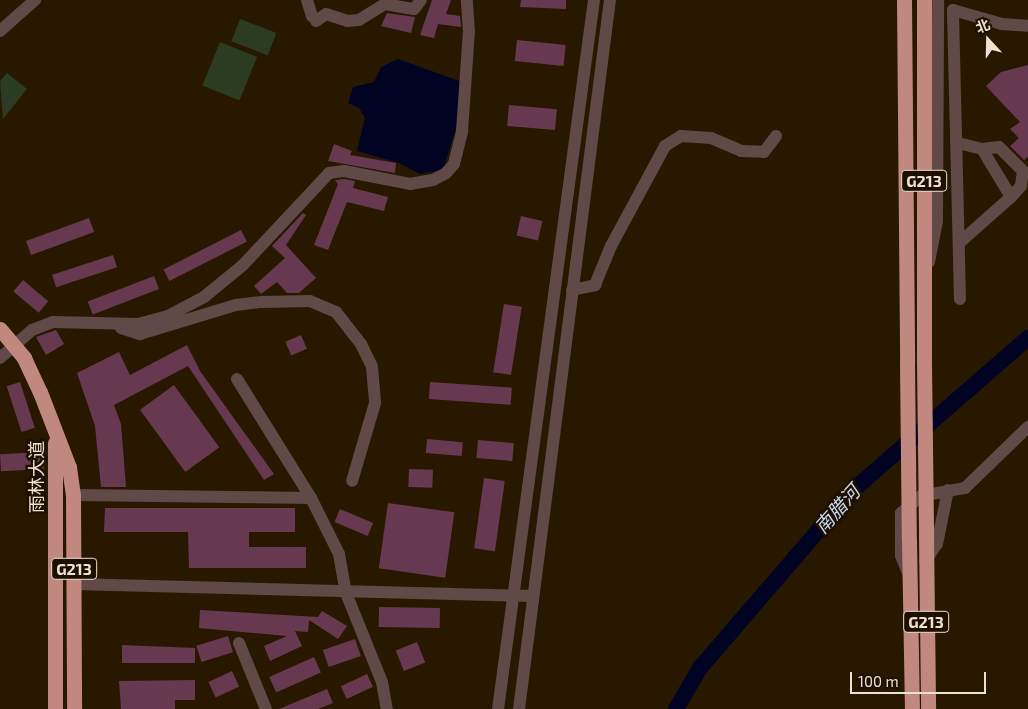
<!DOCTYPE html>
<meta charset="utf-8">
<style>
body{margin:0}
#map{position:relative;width:1028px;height:709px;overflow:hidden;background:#281800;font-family:"Exo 2","Noto Sans SC",sans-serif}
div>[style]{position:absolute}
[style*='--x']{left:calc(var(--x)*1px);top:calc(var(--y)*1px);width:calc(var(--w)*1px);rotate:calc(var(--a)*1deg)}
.green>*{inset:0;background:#2b3c22;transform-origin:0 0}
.water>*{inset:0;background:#000422}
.river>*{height:16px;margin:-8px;padding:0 8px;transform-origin:8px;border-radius:8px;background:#000422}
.building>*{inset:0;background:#663950;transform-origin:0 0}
.minor>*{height:12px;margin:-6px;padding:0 6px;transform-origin:6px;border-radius:6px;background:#604946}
.highway>*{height:15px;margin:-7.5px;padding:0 7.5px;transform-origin:7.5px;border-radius:7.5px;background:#c0887f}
.highway-bridge>*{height:15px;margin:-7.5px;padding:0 7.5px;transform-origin:7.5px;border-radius:7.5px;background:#c0887f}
span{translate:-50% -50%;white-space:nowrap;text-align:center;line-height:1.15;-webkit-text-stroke:5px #1e0f00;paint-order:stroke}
.shield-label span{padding:1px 4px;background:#1e0f00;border:1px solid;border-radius:4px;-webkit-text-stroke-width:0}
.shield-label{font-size:16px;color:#ece1d2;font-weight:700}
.street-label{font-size:18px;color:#ece1d2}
.water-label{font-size:19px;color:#c7d9f3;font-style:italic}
.north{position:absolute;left:963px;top:15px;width:50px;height:50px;-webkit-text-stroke:4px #1e0f00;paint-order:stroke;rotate:339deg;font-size:14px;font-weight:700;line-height:20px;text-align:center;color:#ece1d2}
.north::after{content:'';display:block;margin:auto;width:18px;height:22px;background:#ece1d2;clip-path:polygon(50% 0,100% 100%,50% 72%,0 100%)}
.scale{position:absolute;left:850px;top:672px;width:136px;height:22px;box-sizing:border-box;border:2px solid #ece1d2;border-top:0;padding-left:6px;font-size:15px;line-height:18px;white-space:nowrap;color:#ece1d2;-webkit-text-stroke:4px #1e0f00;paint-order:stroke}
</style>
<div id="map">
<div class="green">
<i style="left:240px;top:19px;width:39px;height:24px;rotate:21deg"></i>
<i style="left:220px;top:42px;width:40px;height:47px;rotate:22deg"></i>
<i style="clip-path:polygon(7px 73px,27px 89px,3px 119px,0 81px)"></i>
</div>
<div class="water">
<i style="clip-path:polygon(398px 59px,462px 82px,458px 122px,443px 170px,420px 174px,399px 163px,357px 151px,365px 118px,359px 108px,348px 103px,353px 87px,374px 82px,381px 67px)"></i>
</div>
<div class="river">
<i style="--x:676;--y:709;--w:48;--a:-59.7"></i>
<i style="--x:700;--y:668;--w:235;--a:-49.3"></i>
<i style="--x:853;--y:490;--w:232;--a:-41"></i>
</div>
<div class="building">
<i style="clip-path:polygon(432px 0,451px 0,446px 14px,460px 16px,461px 27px,438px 24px,434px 38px,420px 35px)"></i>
<i style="clip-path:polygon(521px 0,566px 0,566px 9px,520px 7px)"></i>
<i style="clip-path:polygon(387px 13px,415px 17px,411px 33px,381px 26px)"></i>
<i style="left:517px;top:40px;width:49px;height:21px;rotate:6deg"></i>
<i style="clip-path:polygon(1028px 65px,1028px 157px,1024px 160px,1010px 146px,1019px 138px,1010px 129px,1020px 122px,986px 86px,1001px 72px)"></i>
<i style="left:509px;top:105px;width:48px;height:21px;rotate:5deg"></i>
<i style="clip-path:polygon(334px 144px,352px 151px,350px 155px,396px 163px,395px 173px,328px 161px)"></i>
<i style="clip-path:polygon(344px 179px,355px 181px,353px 188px,388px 197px,384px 211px,347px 202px,328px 250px,314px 245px,338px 184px,335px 180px)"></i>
<i style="clip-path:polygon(303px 213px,306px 215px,286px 245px,316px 278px,299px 293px,287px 293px,277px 282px,261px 294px,254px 286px,285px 258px,272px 246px)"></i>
<i style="left:521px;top:216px;width:22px;height:20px;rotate:13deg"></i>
<i style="left:89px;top:218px;width:15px;height:67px;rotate:70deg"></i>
<i style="left:241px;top:230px;width:13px;height:87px;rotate:63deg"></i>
<i style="left:113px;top:255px;width:13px;height:64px;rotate:72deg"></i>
<i style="left:154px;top:276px;width:14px;height:71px;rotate:69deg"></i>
<i style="left:23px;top:280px;width:33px;height:15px;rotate:40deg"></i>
<i style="left:504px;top:304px;width:18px;height:69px;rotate:9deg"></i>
<i style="clip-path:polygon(56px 330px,64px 344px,46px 355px,36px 337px)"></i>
<i style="left:301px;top:335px;width:15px;height:17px;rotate:67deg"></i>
<i style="clip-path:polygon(187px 345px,200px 371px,274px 474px,264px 480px,188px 366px,114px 405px,121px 424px,126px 487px,101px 487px,95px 426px,77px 373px,119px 352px,130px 375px)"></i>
<i style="left:20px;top:382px;width:48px;height:14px;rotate:72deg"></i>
<i style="left:430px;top:382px;width:82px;height:17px;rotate:4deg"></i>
<i style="left:174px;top:385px;width:77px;height:42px;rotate:54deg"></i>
<i style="left:427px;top:439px;width:36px;height:14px;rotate:5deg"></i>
<i style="left:478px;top:440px;width:36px;height:18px;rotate:5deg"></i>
<i style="left:43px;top:452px;width:17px;height:43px;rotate:87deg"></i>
<i style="left:409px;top:469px;width:24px;height:18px;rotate:2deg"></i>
<i style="left:484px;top:478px;width:21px;height:71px;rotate:8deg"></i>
<i style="left:388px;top:503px;width:67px;height:66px;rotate:8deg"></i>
<i style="clip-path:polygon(105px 508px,295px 508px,295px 532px,249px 532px,249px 547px,306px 547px,306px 568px,189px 568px,188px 532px,104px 532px)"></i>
<i style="left:340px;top:509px;width:36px;height:14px;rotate:23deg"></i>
<i style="left:379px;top:607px;width:61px;height:20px;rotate:1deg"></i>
<i style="clip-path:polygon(200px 610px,318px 617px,322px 611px,347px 626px,338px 639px,309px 620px,308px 632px,295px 631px,302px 646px,270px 661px,264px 646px,287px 636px,199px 628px)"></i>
<i style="left:228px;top:636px;width:17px;height:33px;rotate:73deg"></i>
<i style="left:355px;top:639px;width:18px;height:34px;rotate:71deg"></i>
<i style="left:417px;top:642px;width:22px;height:23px;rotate:68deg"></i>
<i style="clip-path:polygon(122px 645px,195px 648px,195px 663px,122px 663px)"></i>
<i style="left:314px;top:657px;width:17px;height:49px;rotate:66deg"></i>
<i style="left:232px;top:671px;width:17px;height:26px;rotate:65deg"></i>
<i style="left:367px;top:674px;width:14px;height:29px;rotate:65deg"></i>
<i style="clip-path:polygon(195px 680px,195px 700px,175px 700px,175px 709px,121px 709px,119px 681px)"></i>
<i style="clip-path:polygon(327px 689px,333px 703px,318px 709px,279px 709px)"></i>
</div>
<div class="minor">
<i style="--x:307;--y:0;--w:17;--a:73"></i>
<i style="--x:316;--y:21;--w:12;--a:-35"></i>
<i style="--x:326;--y:14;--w:22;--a:18"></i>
<i style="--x:347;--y:21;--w:12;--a:-5"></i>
<i style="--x:359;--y:20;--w:31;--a:-32"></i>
<i style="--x:385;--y:4;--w:29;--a:10"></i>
<i style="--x:414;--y:9;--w:11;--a:-52"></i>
<i style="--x:0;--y:31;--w:47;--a:-41.5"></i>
<i style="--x:958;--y:143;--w:25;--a:14"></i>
<i style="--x:982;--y:149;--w:56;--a:58.9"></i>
<i style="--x:1011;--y:197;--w:69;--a:138.5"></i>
<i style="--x:982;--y:149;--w:17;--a:-7"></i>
<i style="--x:999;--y:147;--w:34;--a:45"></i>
<i style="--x:1023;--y:171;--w:15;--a:98"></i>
<i style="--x:1021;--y:186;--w:15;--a:132"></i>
<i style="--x:929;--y:262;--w:42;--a:-79"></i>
<i style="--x:937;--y:221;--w:221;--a:-89.7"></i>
<i style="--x:572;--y:290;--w:24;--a:-12"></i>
<i style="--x:595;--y:285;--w:42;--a:-67.7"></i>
<i style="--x:611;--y:246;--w:114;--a:-61.6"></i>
<i style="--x:665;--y:146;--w:19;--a:-32"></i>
<i style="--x:681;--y:136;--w:30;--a:4"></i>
<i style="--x:711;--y:138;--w:33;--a:23"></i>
<i style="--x:741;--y:151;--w:23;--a:2"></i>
<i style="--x:764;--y:152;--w:20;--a:-53"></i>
<i style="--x:960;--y:299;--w:289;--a:-91.4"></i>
<i style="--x:953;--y:10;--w:51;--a:15.9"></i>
<i style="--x:1002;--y:24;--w:26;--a:4"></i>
<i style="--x:121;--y:328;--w:20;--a:18"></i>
<i style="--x:140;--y:334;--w:100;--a:-16.8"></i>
<i style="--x:236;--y:305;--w:26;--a:-7"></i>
<i style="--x:262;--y:302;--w:48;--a:-1.2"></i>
<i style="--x:310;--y:301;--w:28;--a:23"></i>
<i style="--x:336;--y:312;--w:41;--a:52"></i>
<i style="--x:361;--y:344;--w:25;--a:64"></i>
<i style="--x:372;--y:367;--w:36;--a:85"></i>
<i style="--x:375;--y:403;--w:81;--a:106.4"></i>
<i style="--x:0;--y:358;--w:43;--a:-41.2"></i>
<i style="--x:32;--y:330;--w:22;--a:-21"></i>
<i style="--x:53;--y:322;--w:85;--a:1.3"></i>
<i style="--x:138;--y:324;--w:31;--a:-15"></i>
<i style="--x:168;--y:316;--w:41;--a:-27.8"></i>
<i style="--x:204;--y:297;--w:50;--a:-39.4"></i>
<i style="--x:243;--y:265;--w:126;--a:-46.9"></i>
<i style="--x:329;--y:173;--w:15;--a:-8"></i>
<i style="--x:344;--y:171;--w:67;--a:11.1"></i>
<i style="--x:410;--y:184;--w:23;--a:-10"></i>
<i style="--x:433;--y:180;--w:15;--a:-28"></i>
<i style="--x:446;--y:173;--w:12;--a:-48"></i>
<i style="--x:454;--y:164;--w:34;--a:-76"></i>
<i style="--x:462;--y:131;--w:99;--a:-86"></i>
<i style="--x:469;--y:32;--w:32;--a:-94"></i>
<i style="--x:237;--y:379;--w:140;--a:58.1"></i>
<i style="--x:311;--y:498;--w:63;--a:63.4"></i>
<i style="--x:339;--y:554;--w:40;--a:80"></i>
<i style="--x:346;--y:593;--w:96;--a:68"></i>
<i style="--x:382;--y:682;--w:27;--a:80"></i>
<i style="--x:73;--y:495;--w:238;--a:0.7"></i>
<i style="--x:925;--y:561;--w:21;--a:-55"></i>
<i style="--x:937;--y:544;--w:55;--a:-78.5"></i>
<i style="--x:908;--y:573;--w:18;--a:-112"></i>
<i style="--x:901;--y:556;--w:43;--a:-90"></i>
<i style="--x:901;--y:513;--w:26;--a:-40"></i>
<i style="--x:921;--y:496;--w:45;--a:-10.3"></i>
<i style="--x:965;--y:488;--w:88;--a:-44.1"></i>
<i style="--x:74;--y:584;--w:459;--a:1.5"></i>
<i style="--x:239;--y:643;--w:71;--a:67.8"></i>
<i style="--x:498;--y:709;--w:715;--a:-82.29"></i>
<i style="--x:519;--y:709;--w:715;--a:-82.69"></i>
</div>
<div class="highway">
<i style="--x:904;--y:0;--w:362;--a:89.5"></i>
<i style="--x:924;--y:0;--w:363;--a:90"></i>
<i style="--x:0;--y:329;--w:38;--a:50"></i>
<i style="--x:24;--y:358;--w:38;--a:65"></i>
<i style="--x:40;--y:392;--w:80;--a:68.9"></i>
<i style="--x:69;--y:467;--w:28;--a:82"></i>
<i style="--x:73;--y:495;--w:214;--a:89.7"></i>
<i style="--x:55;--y:443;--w:266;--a:90"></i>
<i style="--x:926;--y:536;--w:173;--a:89.3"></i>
<i style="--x:909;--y:540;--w:169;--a:89"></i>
</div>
<div class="highway-bridge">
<i style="--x:907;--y:362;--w:178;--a:89.4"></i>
<i style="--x:924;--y:363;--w:173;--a:89.3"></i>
</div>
<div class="shield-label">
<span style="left:924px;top:181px">G213</span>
<span style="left:74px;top:569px">G213</span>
<span style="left:926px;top:622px">G213</span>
</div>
<div class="street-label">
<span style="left:36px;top:477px;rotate:-90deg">雨林大道</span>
</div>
<div class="water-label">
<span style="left:837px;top:509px;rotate:-48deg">南腊河</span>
</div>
<div class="north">北</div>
<div class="scale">100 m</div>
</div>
